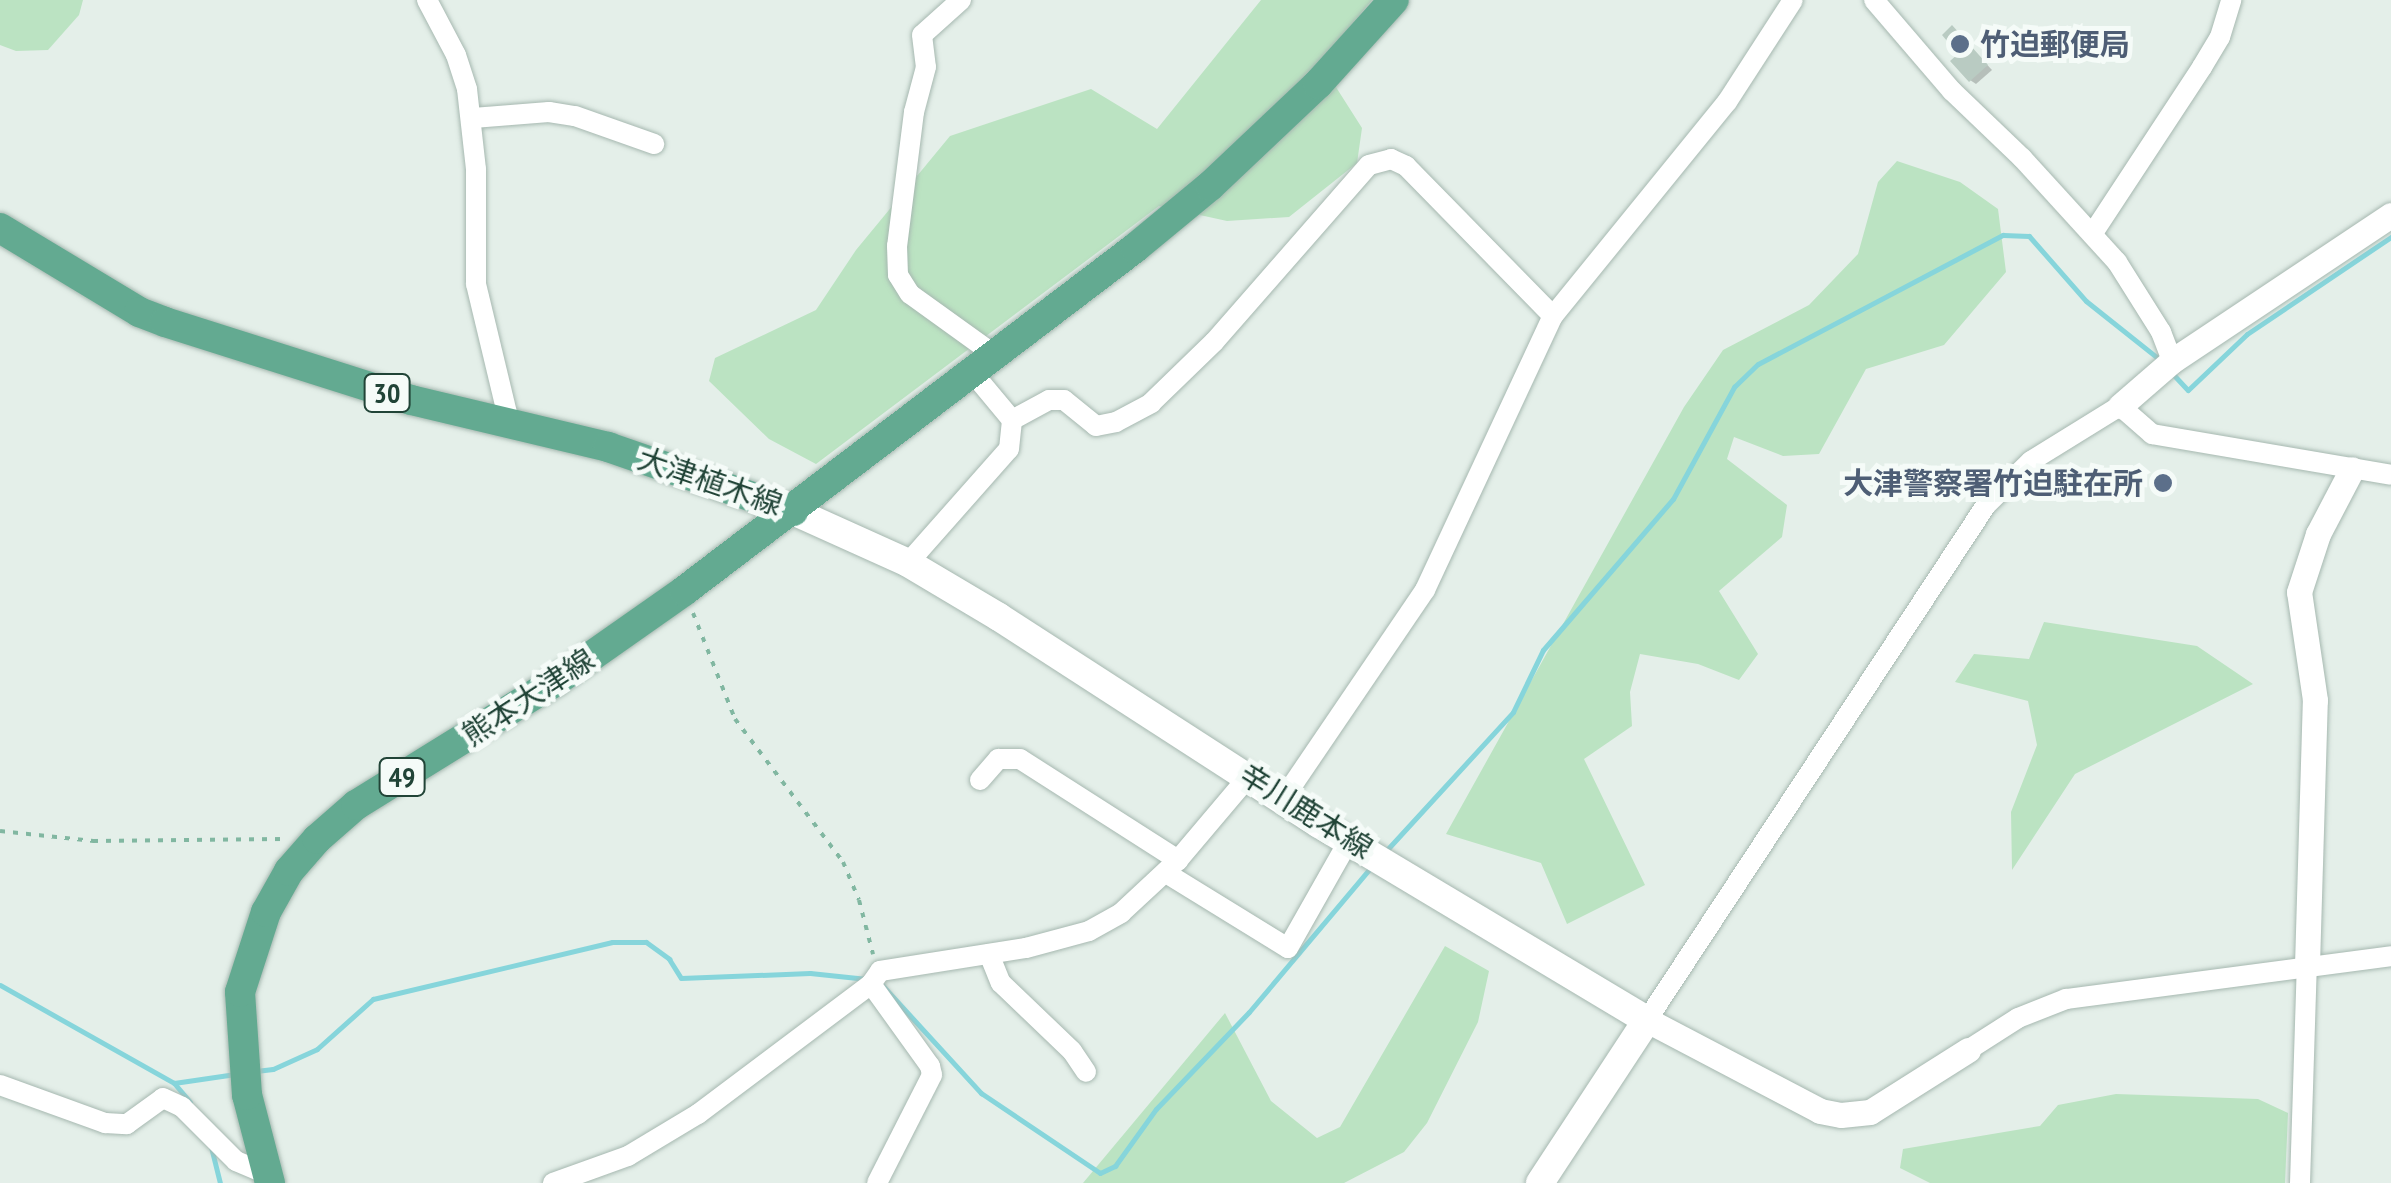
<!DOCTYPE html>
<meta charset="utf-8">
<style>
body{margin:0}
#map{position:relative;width:2391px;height:1183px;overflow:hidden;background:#e4efe9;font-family:"PT Sans Narrow","Noto Sans JP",sans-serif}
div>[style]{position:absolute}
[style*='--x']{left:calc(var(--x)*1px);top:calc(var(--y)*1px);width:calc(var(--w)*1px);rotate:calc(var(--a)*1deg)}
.green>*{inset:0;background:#bbe3c2}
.shadow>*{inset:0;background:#0003}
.stream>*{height:5px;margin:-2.5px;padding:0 2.5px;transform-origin:2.5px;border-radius:2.5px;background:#86d5db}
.building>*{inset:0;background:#b9cbc2}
.path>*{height:4px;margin-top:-2px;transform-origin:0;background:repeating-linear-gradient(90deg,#81b7a1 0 5px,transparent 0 13px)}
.roads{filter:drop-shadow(0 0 2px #a6b8b0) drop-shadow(0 0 2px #a6b8b0)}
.minor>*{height:20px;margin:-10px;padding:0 10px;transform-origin:10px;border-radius:10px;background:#fff}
.tertiary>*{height:25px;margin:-12.5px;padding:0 12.5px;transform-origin:12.5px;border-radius:12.5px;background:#fff}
.secondary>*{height:28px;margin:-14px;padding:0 14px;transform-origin:14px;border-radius:14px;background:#fff}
.primary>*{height:30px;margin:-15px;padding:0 15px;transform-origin:15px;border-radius:15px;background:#63aa91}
.dots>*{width:28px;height:28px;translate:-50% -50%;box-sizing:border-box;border:5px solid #f5fbf8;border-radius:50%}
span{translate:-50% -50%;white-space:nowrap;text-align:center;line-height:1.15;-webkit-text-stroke:10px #f5fbf8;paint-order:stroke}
.shield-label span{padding:2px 8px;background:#f5fbf8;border:2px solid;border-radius:8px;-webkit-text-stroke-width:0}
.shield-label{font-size:28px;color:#214437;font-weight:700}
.service-label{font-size:30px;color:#4e5e75;font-weight:700}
.left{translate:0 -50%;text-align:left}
.right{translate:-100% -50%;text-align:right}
.street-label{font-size:30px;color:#214437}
</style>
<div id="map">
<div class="green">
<i style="clip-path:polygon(0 0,83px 0,79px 15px,48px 50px,16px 51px,0 45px)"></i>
<i style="clip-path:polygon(1261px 0,1372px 0,1320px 62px,1362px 128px,1357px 163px,1289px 217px,1227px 221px,1159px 206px,816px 464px,769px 439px,709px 381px,715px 358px,816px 310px,856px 250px,950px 136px,1091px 89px,1157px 129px)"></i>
<i style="clip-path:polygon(1897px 161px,1960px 182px,1998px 209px,2006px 272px,1944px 345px,1866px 369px,1819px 454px,1783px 456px,1734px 437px,1727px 459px,1787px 505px,1782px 537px,1719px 591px,1758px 654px,1739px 680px,1698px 664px,1640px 654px,1630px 692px,1632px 726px,1584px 759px,1645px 885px,1567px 924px,1541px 863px,1446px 834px,1684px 407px,1723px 350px,1809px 305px,1858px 254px,1878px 182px)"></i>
<i style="clip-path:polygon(2044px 622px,2197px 646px,2253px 684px,2075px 774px,2012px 870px,2011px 812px,2037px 745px,2028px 701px,1955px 682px,1974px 654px,2029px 659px)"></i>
<i style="clip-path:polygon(1445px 946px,1489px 971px,1478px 1022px,1427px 1123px,1404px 1152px,1344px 1183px,1083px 1183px,1225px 1013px,1271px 1101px,1317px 1138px,1340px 1127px)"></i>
<i style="clip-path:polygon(2116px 1094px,2258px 1099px,2288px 1113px,2285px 1183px,1930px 1183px,1900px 1168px,1903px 1149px,2040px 1126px,2058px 1105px)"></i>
</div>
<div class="shadow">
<i style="clip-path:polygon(1953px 28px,1992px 70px,1976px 84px,1970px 80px)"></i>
</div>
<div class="stream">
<i style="--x:2170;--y:371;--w:26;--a:47"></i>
<i style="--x:2188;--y:390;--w:81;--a:-43.5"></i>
<i style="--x:2247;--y:334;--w:174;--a:-34"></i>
<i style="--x:1384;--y:853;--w:191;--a:-47.5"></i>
<i style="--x:1513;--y:712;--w:69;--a:-64.2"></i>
<i style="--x:1543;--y:650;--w:199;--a:-49.3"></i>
<i style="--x:1673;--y:499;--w:128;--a:-61.4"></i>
<i style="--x:1734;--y:387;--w:33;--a:-44"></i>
<i style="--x:1758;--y:364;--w:277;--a:-27.8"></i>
<i style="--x:2003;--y:235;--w:26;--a:2"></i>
<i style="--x:2029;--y:236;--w:86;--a:48.8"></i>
<i style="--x:2086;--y:301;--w:93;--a:38.5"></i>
<i style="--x:0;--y:985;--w:200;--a:29.4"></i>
<i style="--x:174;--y:1083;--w:25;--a:50"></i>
<i style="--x:882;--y:985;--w:147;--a:47.5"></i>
<i style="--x:981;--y:1093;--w:143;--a:33.9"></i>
<i style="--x:1100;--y:1173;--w:17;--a:-25"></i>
<i style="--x:1115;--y:1166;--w:70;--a:-54.3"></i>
<i style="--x:1156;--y:1109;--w:134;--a:-46.2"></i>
<i style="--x:1249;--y:1012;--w:192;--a:-49.9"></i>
<i style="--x:256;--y:1071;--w:17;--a:-7"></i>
<i style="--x:273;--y:1069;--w:48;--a:-24.4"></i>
<i style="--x:317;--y:1049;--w:75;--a:-41.8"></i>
<i style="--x:373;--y:999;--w:246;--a:-13.4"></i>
<i style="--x:612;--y:942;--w:34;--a:0"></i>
<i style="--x:646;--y:942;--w:29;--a:36"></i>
<i style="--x:669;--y:959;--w:22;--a:58"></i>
<i style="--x:681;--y:978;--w:129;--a:-2.2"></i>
<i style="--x:810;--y:973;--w:57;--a:6"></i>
<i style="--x:174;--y:1083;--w:62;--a:-8.4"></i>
<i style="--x:211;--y:1147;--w:37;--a:76"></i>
</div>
<div class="building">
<i style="clip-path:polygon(1952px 25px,1988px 65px,1969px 82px,1950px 61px,1958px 54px,1942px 35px)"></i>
</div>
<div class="path">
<i style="--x:693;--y:613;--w:114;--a:68.4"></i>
<i style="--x:735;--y:719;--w:179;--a:52.9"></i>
<i style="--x:843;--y:862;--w:41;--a:67.2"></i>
<i style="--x:859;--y:900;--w:56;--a:75.5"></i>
<i style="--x:0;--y:831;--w:94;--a:6.1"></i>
<i style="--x:93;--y:841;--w:192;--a:-0.6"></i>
</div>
<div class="roads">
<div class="minor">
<i style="--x:427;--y:0;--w:62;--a:62.2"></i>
<i style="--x:456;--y:55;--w:36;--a:72"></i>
<i style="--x:467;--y:89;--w:81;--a:83.6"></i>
<i style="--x:476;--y:169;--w:115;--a:90"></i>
<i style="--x:476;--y:284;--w:141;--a:76.5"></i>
<i style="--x:961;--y:0;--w:52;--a:138.1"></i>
<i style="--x:922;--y:35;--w:32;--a:83"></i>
<i style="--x:926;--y:67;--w:47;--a:104.9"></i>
<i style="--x:914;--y:112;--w:135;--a:97.2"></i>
<i style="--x:897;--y:246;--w:29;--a:88"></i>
<i style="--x:898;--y:275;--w:22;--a:58"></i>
<i style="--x:910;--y:294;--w:105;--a:35.7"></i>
<i style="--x:1874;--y:0;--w:120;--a:49.4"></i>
<i style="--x:1952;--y:91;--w:97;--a:43.7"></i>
<i style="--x:2022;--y:158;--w:141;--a:47.6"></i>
<i style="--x:2117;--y:262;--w:83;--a:57.8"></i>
<i style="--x:2161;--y:332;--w:31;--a:69"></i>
<i style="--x:473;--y:118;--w:76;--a:-4.5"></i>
<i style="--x:549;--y:112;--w:26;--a:9"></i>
<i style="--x:575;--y:116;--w:84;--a:19.5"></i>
<i style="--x:2093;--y:233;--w:199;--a:-56.7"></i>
<i style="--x:2202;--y:67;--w:35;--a:-59"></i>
<i style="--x:2220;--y:37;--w:39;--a:-73"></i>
<i style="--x:1012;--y:420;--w:42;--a:-28.4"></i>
<i style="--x:1049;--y:400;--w:15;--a:0"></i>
<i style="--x:1064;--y:400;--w:41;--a:39.1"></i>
<i style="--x:1096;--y:426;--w:20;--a:-11"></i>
<i style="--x:1116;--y:422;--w:40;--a:-28"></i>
<i style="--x:1151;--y:403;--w:88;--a:-44.1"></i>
<i style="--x:1214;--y:342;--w:235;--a:-48.8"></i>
<i style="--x:1369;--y:165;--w:23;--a:-15"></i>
<i style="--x:1391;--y:159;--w:17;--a:25"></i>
<i style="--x:1406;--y:166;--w:210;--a:45.6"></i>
<i style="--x:908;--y:563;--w:152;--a:-48.5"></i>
<i style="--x:1009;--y:449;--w:29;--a:-84"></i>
<i style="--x:1012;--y:420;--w:62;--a:-129.8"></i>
<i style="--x:980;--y:780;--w:28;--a:-49"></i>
<i style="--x:998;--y:759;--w:22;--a:0"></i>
<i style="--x:1020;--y:759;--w:188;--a:32.6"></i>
<i style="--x:1283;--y:799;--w:253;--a:-55.8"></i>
<i style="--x:1425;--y:590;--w:302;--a:-65"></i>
<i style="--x:1553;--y:316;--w:276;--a:-50.9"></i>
<i style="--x:1727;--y:102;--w:121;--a:-57.1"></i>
<i style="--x:1166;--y:873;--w:143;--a:31.6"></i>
<i style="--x:1288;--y:948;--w:124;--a:-60.5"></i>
<i style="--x:989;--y:954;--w:31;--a:68"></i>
<i style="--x:1001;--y:983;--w:98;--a:43.8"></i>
<i style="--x:1072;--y:1051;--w:25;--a:56"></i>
<i style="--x:871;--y:984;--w:101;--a:54.3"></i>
<i style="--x:930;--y:1066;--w:9;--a:77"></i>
<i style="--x:932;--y:1075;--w:121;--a:117"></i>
<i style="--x:1647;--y:1020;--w:617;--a:-56.64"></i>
<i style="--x:1986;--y:505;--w:63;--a:-44.4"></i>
<i style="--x:2031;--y:461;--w:105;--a:-31.7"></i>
<i style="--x:2120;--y:406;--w:43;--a:41.2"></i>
<i style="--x:2152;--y:434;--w:242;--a:9.7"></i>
<i style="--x:1968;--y:1050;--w:59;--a:-32.6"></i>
<i style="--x:2018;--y:1018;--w:52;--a:-21.6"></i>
<i style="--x:2066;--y:999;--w:328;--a:-7.5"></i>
<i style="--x:0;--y:1085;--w:112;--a:19.9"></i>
<i style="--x:105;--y:1123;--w:22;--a:3"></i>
<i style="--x:127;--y:1124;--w:44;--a:-35.8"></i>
<i style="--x:163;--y:1098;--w:21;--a:25"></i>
<i style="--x:182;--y:1107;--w:76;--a:45"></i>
<i style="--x:236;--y:1161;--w:34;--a:23"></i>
<i style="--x:553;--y:1183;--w:80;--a:-19.8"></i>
<i style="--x:628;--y:1156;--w:82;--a:-31"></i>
<i style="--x:698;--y:1114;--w:216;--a:-36.9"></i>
<i style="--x:871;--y:984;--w:16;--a:-55"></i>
<i style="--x:880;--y:971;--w:148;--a:-9"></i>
<i style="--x:1026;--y:948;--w:65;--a:-15.1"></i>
<i style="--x:1089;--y:931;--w:37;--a:-29"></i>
<i style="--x:1121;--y:913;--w:78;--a:-42.9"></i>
<i style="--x:1178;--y:860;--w:110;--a:-49.8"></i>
<i style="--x:2300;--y:1183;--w:218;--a:-88.2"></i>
</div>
<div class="tertiary">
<i style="--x:2120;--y:406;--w:69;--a:-40.9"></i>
<i style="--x:2172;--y:361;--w:263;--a:-33.7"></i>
<i style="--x:2307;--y:965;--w:265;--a:-88.3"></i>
<i style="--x:2315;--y:700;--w:109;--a:-98.4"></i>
<i style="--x:2299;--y:592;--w:61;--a:-71.9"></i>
<i style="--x:2318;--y:534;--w:73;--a:-62.4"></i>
<i style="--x:1647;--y:1020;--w:195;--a:27.7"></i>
<i style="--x:1820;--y:1111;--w:21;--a:11"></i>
<i style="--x:1841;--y:1115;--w:29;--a:-6"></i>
<i style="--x:1870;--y:1112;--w:116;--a:-32.3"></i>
</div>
<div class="secondary">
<i style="--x:793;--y:511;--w:126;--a:24.3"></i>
<i style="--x:908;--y:563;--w:106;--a:30.7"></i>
<i style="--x:999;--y:617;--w:381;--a:32.9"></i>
<i style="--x:1319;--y:824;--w:382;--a:30.9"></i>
<i style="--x:1647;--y:1020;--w:195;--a:123.3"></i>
</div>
<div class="primary">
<i style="--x:0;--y:228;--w:162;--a:31.1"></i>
<i style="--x:139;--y:312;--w:28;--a:21"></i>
<i style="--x:165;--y:322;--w:258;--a:17.6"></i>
<i style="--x:411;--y:400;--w:203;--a:13.4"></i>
<i style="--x:608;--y:447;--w:196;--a:19.1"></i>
<i style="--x:270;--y:1183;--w:91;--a:-104.6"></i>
<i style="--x:247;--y:1095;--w:103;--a:-93.9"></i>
<i style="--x:240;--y:992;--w:84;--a:-72"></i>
<i style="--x:266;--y:912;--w:47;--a:-60.7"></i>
<i style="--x:289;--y:871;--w:43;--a:-48.8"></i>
<i style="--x:317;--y:839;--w:52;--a:-41.1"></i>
<i style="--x:356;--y:805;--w:235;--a:-31.8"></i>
<i style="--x:556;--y:681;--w:156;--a:-35.1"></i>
<i style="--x:684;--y:591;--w:567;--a:-37.25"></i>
<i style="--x:1135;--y:248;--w:97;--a:-39.6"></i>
<i style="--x:1210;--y:186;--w:149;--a:-43.4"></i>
<i style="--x:1318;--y:84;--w:113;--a:-47.9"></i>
</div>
</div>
<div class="dots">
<i style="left:1960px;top:44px;background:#5c6f8a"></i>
<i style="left:2163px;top:483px;background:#5c6f8a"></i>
</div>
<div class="shield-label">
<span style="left:387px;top:393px">30</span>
<span style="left:402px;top:777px">49</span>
</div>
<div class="service-label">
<span class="left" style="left:1980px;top:44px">竹迫郵便局</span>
<span class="right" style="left:2143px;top:483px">大津警察署竹迫駐在所</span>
</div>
<div class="street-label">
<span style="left:710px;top:481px;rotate:19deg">大津植木線</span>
<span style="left:528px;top:697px;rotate:-33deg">熊本大津線</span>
<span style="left:1306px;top:811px;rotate:32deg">辛川鹿本線</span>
</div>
</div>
